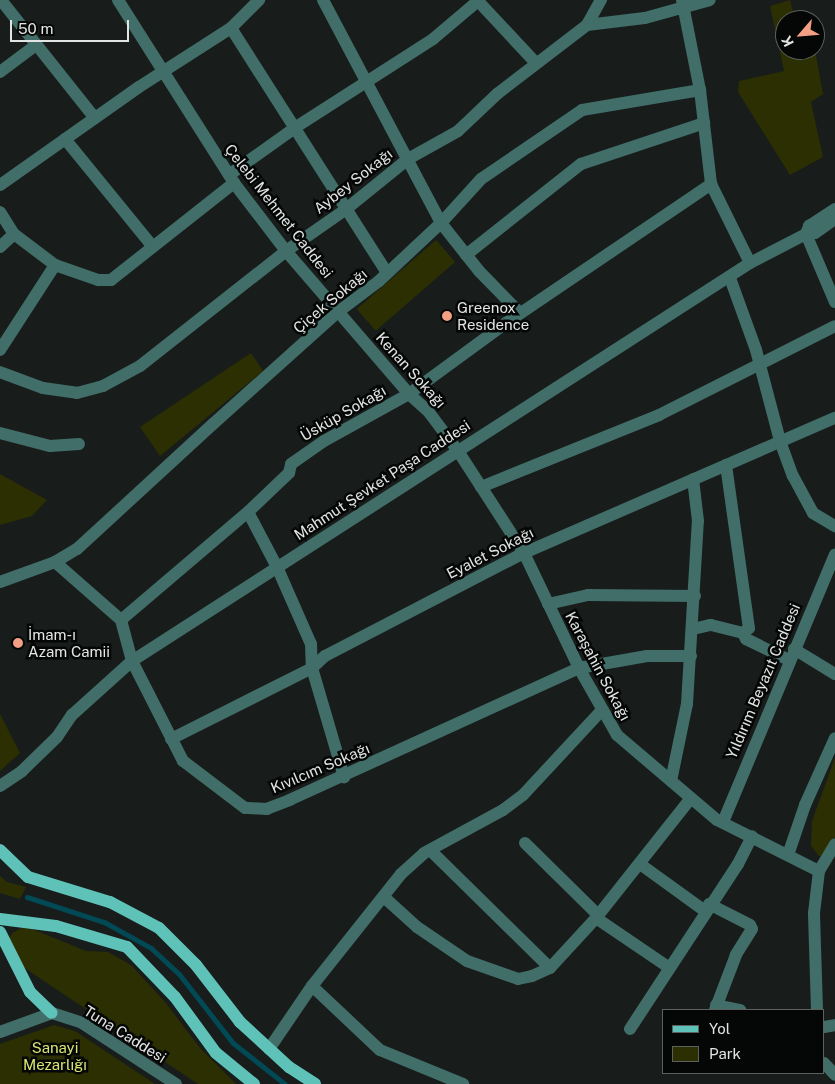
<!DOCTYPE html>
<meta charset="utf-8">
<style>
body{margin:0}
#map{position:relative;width:835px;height:1084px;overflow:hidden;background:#181d1b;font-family:"Public Sans",sans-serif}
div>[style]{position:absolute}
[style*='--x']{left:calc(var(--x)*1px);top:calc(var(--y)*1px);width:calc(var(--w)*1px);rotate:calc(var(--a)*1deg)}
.green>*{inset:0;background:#2c2f01;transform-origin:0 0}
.stream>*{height:5px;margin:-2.5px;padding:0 2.5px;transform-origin:2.5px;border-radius:2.5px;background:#004955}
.minor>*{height:12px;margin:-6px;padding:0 6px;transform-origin:6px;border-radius:6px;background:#416e69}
.major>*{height:12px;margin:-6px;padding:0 6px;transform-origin:6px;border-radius:6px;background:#5fc2b9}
.dots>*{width:14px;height:14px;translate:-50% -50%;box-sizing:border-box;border:2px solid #050706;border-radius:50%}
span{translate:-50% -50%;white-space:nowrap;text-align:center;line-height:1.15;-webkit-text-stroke:5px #050706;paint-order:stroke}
.street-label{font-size:15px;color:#e2e5e3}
.poi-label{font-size:15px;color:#e2e5e3}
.left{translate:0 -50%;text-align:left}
.park-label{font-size:15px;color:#dae571}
.legend{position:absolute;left:662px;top:1009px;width:162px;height:65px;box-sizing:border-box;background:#050706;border:1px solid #5d605e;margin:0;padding:6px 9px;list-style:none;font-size:15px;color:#e2e5e3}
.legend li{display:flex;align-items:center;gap:10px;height:25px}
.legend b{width:25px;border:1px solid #5d605e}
.north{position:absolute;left:775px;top:10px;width:50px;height:50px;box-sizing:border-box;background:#050706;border:1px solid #5d605e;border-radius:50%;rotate:243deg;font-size:14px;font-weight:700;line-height:20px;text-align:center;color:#e2e5e3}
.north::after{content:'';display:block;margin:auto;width:18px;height:22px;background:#f39f83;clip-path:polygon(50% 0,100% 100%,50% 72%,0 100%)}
.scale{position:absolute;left:10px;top:20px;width:119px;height:22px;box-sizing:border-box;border:2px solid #e2e5e3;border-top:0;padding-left:6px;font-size:15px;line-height:18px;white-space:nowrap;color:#e2e5e3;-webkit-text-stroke:4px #050706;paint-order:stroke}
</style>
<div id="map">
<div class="green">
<i style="clip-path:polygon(790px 0,795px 20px,785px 20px,785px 50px,815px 50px,823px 94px,811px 102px,823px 157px,790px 175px,738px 92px,739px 81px,784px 71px,770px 6px)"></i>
<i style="left:436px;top:240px;width:29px;height:105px;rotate:49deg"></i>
<i style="clip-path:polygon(251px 353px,263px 371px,160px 456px,140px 427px)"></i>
<i style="clip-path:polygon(0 474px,47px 500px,32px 516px,0 525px)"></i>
<i style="clip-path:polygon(0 714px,20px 753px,0 771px)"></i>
<i style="clip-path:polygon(835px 758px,835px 837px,825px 856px,819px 856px,811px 846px,812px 821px)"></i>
<i style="clip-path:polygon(0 876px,7px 882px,26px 887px,20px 899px,0 893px)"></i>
<i style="clip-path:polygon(21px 928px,32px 929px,86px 951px,108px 952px,131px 965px,165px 1002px,200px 1048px,236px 1084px,198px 1084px,23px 967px,9px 940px,11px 934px)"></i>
<i style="clip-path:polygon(54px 1025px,75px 1031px,155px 1084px,0 1084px,0 1044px)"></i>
</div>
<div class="stream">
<i style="--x:27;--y:897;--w:81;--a:18"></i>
<i style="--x:104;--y:922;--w:54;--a:29"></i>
<i style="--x:151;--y:948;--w:38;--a:43"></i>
<i style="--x:179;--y:974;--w:88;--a:52"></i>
<i style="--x:233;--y:1043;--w:66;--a:38.3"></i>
</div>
<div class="minor">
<i style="--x:1;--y:0;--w:151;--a:51.5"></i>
<i style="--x:118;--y:0;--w:217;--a:57.6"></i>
<i style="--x:234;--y:183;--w:86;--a:52.6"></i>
<i style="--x:286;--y:251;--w:189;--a:49.3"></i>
<i style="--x:409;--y:394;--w:25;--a:42"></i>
<i style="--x:428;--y:411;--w:50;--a:53.1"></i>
<i style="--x:458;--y:451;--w:121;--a:57.1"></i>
<i style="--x:524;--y:553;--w:127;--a:64.4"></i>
<i style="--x:579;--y:668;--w:77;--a:60.4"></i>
<i style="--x:617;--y:735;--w:131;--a:40.4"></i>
<i style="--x:717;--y:820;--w:114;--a:26.6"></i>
<i style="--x:323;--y:0;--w:252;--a:62.1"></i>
<i style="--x:441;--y:223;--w:61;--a:51.6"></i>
<i style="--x:479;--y:271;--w:59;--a:45.7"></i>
<i style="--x:477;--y:0;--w:86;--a:46.9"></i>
<i style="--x:682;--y:0;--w:92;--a:78.7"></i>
<i style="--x:700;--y:90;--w:95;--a:83.3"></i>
<i style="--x:711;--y:184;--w:88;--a:63.7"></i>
<i style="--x:587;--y:25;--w:58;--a:-6.9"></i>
<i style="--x:645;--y:18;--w:67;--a:-15.5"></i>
<i style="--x:231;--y:28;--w:290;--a:57.5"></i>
<i style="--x:0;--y:72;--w:45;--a:-36.9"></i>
<i style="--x:65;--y:139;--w:139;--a:50.8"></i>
<i style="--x:229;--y:175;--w:82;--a:-35.6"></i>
<i style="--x:296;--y:127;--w:163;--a:-32.7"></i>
<i style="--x:433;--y:39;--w:59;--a:-40.2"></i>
<i style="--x:0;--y:185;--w:170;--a:-35.2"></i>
<i style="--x:139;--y:87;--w:109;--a:-32.7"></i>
<i style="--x:231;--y:28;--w:40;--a:-45"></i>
<i style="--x:0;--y:212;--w:26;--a:58"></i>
<i style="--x:14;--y:234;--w:51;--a:37.1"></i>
<i style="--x:55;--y:265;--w:46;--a:19.2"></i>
<i style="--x:98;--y:280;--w:13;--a:0"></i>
<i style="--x:111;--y:280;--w:157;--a:-38.3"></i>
<i style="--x:806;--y:234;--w:74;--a:66.9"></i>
<i style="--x:806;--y:234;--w:9;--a:-69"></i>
<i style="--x:809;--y:226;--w:31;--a:-33"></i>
<i style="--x:0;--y:247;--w:19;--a:-43"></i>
<i style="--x:466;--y:255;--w:147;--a:-38.4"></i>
<i style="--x:581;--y:164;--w:130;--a:-18.4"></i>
<i style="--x:730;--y:278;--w:77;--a:70.1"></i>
<i style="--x:756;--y:350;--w:94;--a:75.2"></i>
<i style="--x:780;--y:441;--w:37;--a:70"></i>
<i style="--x:793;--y:476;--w:42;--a:61.6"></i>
<i style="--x:813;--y:513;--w:26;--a:31"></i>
<i style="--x:0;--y:350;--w:101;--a:-57.1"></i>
<i style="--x:0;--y:372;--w:46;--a:20.4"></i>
<i style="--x:43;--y:388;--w:34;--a:8"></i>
<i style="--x:77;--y:393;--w:27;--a:-15"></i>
<i style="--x:103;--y:386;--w:42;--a:-28.4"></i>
<i style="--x:140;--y:366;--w:186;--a:-38.2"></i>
<i style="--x:286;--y:251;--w:72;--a:-34.8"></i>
<i style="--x:345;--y:210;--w:81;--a:-39"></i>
<i style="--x:408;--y:159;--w:57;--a:-29.2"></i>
<i style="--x:458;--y:131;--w:54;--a:-43.5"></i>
<i style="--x:497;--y:94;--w:113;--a:-37.5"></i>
<i style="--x:587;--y:25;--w:29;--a:-61"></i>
<i style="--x:0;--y:433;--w:52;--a:14.6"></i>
<i style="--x:50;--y:446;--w:29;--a:-4"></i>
<i style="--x:726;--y:465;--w:165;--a:82"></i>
<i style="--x:749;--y:628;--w:8;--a:140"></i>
<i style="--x:481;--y:487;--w:192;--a:-22"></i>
<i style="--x:659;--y:415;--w:197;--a:-26.8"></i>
<i style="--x:248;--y:512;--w:62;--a:62.2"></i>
<i style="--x:277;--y:567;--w:84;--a:66.2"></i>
<i style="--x:311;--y:644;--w:24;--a:88"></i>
<i style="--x:312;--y:668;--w:114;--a:73.6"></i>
<i style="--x:55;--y:562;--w:88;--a:41.3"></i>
<i style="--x:0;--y:582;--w:59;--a:-20"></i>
<i style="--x:55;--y:562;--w:26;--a:-31"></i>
<i style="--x:77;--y:549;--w:185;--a:-42.6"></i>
<i style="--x:213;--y:424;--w:168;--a:-41.9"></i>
<i style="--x:338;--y:312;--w:51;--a:-37.1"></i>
<i style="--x:379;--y:281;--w:85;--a:-43.1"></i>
<i style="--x:441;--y:223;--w:59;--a:-47.7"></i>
<i style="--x:481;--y:179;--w:122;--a:-34.3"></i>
<i style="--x:582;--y:110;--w:120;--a:-9.6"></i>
<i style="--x:548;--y:604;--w:41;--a:-12.7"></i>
<i style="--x:588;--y:595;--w:107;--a:0.5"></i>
<i style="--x:693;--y:629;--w:18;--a:-13"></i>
<i style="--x:711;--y:625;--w:33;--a:14"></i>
<i style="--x:743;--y:633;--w:7;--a:63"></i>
<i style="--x:746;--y:639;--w:48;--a:26"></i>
<i style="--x:794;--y:649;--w:48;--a:31.4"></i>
<i style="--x:691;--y:656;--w:44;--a:180"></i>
<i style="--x:647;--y:656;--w:69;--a:170"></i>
<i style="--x:579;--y:668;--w:318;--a:155.5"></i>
<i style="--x:290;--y:800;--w:25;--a:159"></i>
<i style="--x:267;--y:809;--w:22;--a:-177"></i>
<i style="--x:245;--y:808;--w:78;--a:-142.8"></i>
<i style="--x:183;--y:761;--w:112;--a:-117"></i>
<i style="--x:132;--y:661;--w:42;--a:-105"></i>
<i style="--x:121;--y:620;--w:167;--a:-40.4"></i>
<i style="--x:248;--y:512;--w:57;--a:-43.6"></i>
<i style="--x:289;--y:473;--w:9;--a:-77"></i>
<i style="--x:291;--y:464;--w:40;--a:-34.9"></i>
<i style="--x:324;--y:441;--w:97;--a:-28.9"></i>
<i style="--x:409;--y:394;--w:120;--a:-36.2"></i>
<i style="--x:506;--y:323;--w:248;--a:-34.1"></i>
<i style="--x:171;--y:739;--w:158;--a:-26.7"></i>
<i style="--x:312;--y:668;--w:18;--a:-43"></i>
<i style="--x:325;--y:656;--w:224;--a:-27.4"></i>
<i style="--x:524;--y:553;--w:339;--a:-23.5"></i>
<i style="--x:671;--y:781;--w:79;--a:-78.3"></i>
<i style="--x:687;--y:704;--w:183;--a:-86.6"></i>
<i style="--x:698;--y:521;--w:42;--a:-96.8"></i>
<i style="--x:0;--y:786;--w:27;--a:-34"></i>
<i style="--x:22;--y:771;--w:49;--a:-44.2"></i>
<i style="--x:57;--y:737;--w:27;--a:-56"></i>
<i style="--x:72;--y:715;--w:81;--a:-42"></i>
<i style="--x:132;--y:661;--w:735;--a:-32.78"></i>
<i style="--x:750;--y:263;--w:63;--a:-27.4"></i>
<i style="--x:806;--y:234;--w:9;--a:-6"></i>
<i style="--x:815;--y:233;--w:24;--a:-35"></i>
<i style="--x:723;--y:822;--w:290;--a:-67.3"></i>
<i style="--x:525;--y:843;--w:103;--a:44.6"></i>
<i style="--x:430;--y:850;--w:168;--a:44.5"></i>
<i style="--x:788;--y:855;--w:53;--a:-71.2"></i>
<i style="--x:805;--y:805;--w:73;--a:-65.9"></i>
<i style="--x:640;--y:864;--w:80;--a:35.9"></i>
<i style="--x:385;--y:898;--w:43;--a:42.2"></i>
<i style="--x:417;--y:927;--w:60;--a:34.2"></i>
<i style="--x:467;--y:961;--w:54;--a:19.4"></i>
<i style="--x:518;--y:979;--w:14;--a:-12"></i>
<i style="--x:532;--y:976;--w:20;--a:-24"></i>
<i style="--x:550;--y:968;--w:68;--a:-47.4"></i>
<i style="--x:596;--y:918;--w:153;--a:-51.6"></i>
<i style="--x:709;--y:904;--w:46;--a:27.1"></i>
<i style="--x:750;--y:925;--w:4;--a:63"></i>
<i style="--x:752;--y:929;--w:31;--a:122"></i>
<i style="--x:736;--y:955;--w:59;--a:110.9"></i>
<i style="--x:596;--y:918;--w:87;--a:34.2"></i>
<i style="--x:312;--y:986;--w:93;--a:43.3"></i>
<i style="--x:380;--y:1050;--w:90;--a:22.3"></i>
<i style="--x:716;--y:1005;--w:25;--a:12"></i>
<i style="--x:817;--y:1010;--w:97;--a:-91.8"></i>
<i style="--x:814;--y:913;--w:42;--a:-83.2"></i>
<i style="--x:819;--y:871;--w:31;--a:-59"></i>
<i style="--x:824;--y:1027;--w:11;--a:-10"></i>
<i style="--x:630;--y:1029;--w:197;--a:-56.8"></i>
<i style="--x:738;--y:864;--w:31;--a:-63"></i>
<i style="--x:0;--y:1032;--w:55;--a:-20.1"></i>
<i style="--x:52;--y:1013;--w:32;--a:18"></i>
<i style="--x:82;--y:1023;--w:112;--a:33"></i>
<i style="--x:269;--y:1049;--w:76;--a:-55.7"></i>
<i style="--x:312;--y:986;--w:143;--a:-51.5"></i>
<i style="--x:401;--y:874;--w:31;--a:-42"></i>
<i style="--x:424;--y:853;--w:90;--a:-28.6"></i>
<i style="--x:503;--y:810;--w:25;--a:-37"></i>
<i style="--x:523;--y:795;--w:116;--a:-47.1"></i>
<i style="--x:824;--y:1063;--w:16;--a:47"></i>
</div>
<div class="major">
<i style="--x:0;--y:850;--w:39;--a:44"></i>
<i style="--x:28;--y:877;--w:86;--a:17"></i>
<i style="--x:110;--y:902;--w:55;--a:28"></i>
<i style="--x:159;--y:928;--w:52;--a:45"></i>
<i style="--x:196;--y:965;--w:72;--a:52.3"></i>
<i style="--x:240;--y:1022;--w:67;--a:42.6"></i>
<i style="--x:289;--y:1067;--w:31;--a:33"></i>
<i style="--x:0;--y:919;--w:56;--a:7.1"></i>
<i style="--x:56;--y:926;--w:74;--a:16.5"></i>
<i style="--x:127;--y:947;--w:69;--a:46.2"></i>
<i style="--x:175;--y:997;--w:69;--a:53.8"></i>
<i style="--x:216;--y:1053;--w:49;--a:39.2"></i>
<i style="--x:0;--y:932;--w:67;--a:63.4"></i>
<i style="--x:30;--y:992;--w:30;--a:44"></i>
</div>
<div class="dots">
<i style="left:447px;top:316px;background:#f39f83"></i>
<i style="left:18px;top:643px;background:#f39f83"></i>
</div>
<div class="street-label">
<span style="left:353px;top:181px;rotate:-38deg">Aybey Sokağı</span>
<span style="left:279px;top:211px;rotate:52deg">Çelebi Mehmet Caddesi</span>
<span style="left:330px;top:301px;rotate:-40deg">Çiçek Sokağı</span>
<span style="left:411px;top:370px;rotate:48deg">Kenan Sokağı</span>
<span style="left:343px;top:413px;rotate:-30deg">Üsküp Sokağı</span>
<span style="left:382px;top:480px;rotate:-33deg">Mahmut Şevket Paşa Caddesi</span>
<span style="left:490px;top:553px;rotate:-27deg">Eyalet Sokağı</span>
<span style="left:598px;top:666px;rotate:62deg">Karaşahin Sokağı</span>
<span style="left:763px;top:681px;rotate:-67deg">Yıldırım Beyazıt Caddesi</span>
<span style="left:320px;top:768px;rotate:-23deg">Kıvılcım Sokağı</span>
<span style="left:125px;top:1034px;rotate:32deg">Tuna Caddesi</span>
</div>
<div class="poi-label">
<span class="left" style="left:457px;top:316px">Greenox<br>Residence</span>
<span class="left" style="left:28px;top:643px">İmam-ı<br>Azam Camii</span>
</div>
<div class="park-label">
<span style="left:55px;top:1056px">Sanayi<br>Mezarlığı</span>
</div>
<ul class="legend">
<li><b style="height:6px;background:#5fc2b9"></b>Yol</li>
<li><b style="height:14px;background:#2c2f01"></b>Park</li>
</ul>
<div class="north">K</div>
<div class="scale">50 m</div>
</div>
